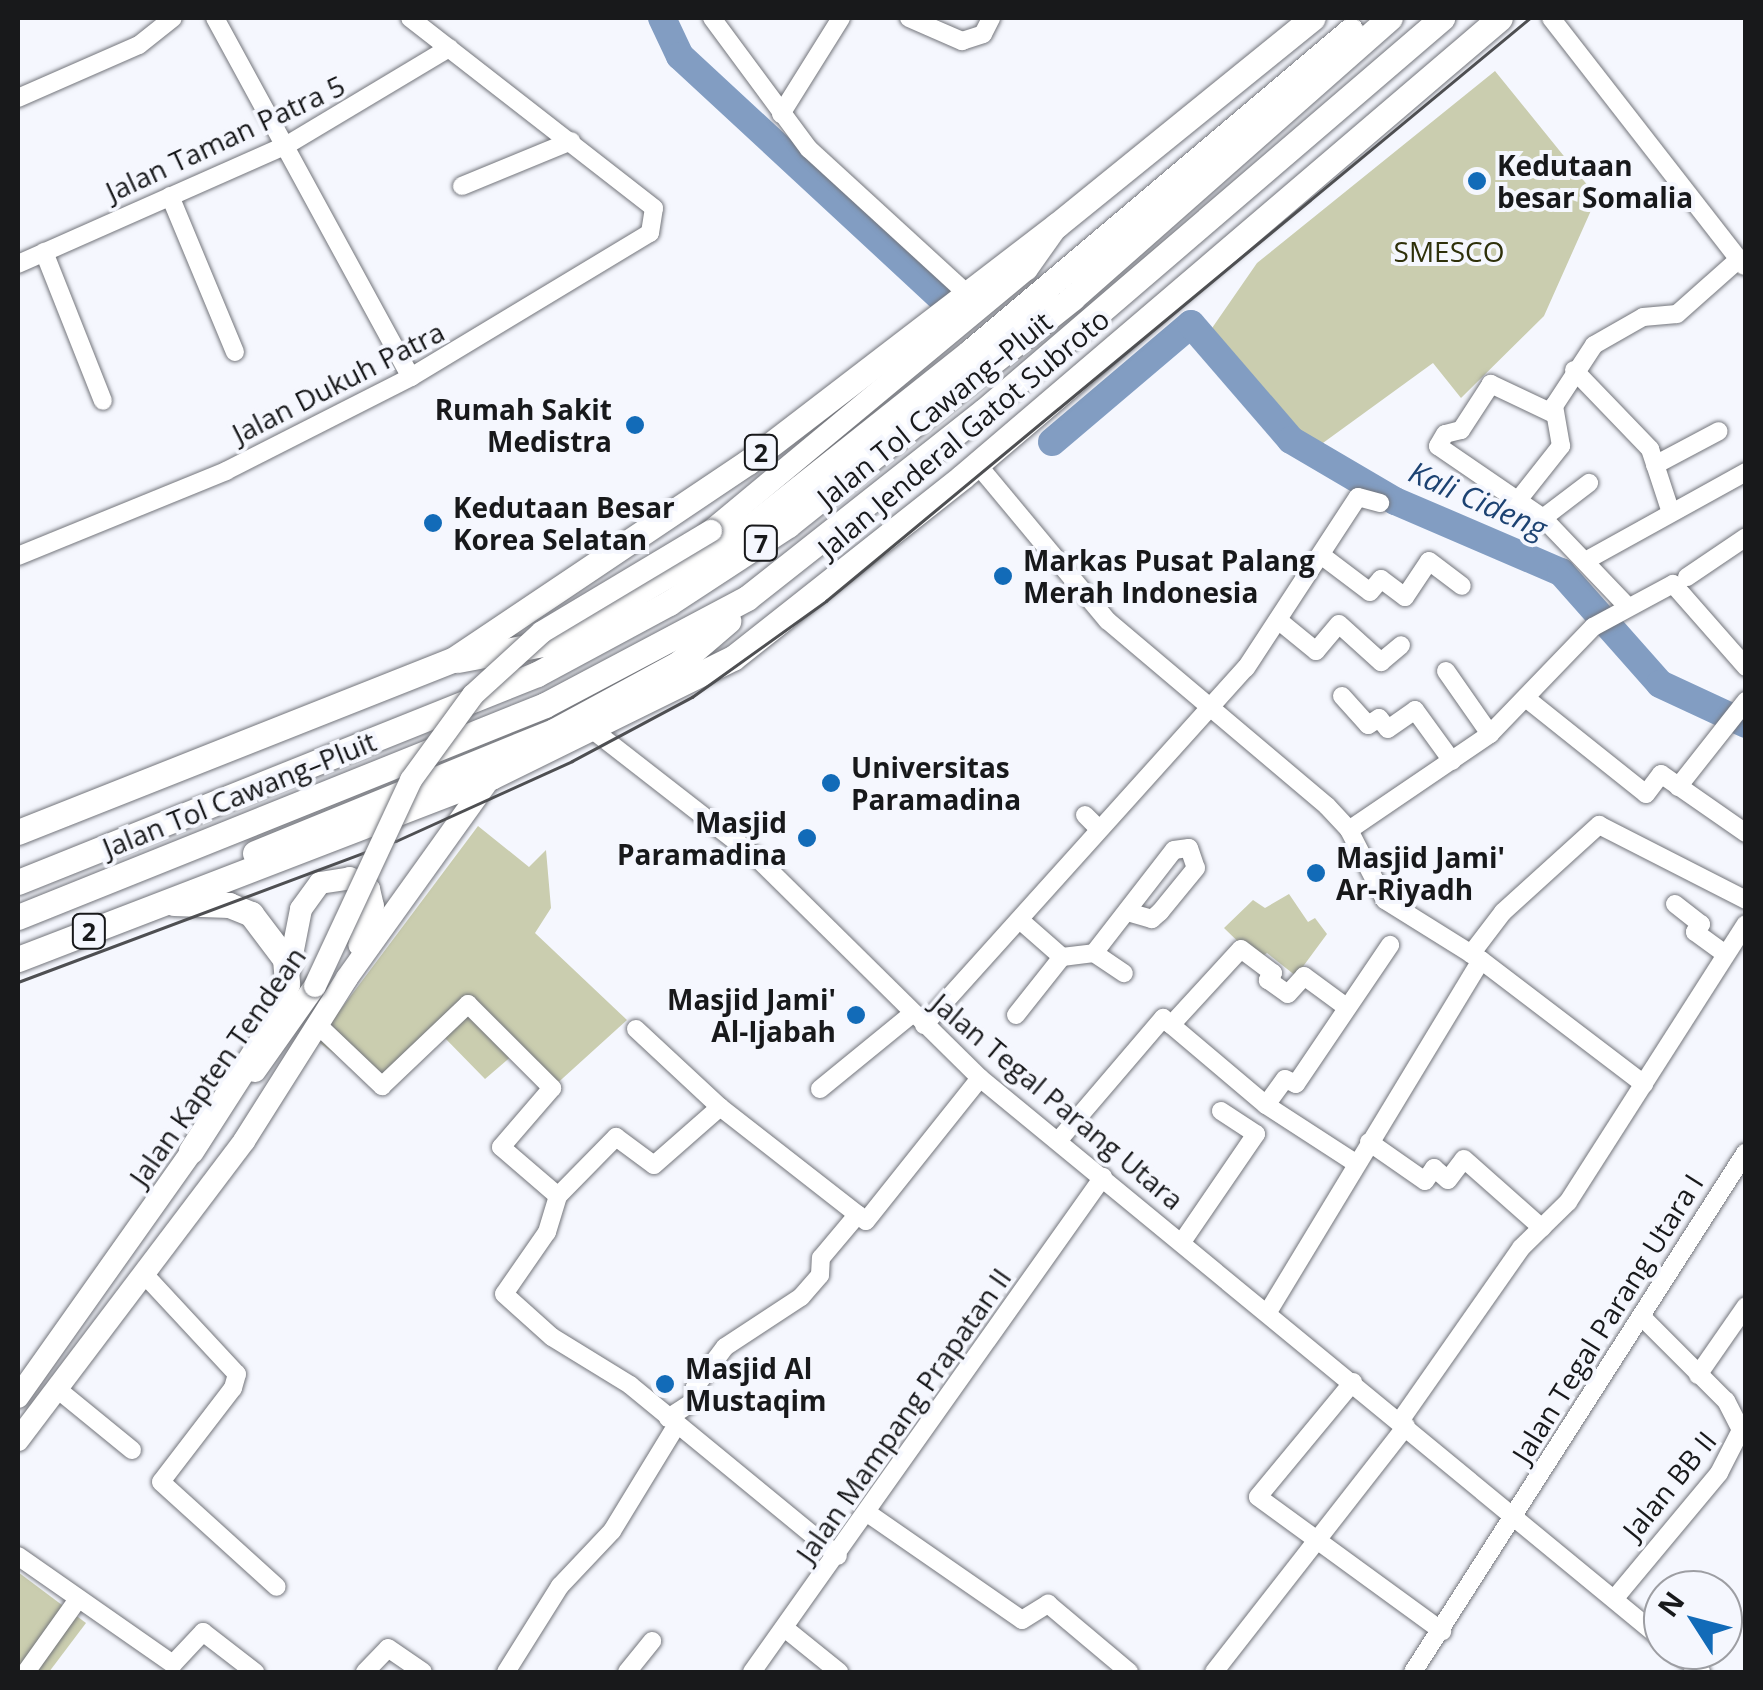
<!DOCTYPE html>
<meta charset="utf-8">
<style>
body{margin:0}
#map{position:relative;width:1763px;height:1690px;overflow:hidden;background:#f5f7fe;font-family:"Open Sans",sans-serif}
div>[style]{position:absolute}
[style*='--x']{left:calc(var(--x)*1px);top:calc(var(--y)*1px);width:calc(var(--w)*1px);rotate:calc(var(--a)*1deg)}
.green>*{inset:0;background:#cacdaf}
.river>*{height:28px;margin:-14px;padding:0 14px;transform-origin:14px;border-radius:14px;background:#829dc2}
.roads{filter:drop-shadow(0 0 2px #73757b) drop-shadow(0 0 2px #73757b)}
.minor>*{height:18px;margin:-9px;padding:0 9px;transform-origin:9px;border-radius:9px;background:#fff}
.major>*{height:22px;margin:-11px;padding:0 11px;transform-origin:11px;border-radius:11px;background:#fff}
.highway>*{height:25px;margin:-12.5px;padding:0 12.5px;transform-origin:12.5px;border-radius:12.5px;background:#fff}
.tram>*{height:2.5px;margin:-1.25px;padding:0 1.25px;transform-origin:1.25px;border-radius:1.25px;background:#4e4f52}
.bridges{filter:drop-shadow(0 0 2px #73757b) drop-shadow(0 0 2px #73757b)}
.major-bridge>*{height:22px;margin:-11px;padding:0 11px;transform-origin:11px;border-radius:11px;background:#fff}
.dots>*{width:28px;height:28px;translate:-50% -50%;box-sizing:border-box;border:5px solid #f5f7fe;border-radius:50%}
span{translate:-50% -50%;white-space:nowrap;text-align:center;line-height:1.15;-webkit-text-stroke:8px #f5f7fe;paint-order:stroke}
.shield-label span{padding:2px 8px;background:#f5f7fe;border:2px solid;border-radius:8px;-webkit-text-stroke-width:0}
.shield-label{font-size:25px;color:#18191b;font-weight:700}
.street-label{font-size:28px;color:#18191b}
.poi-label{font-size:28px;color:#18191b;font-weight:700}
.left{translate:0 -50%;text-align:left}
.right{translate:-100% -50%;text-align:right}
.park-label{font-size:28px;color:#2e300a}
.water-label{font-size:30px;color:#1c4272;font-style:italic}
.frame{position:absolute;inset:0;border:20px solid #18191b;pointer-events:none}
.north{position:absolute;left:1643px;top:1570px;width:100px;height:100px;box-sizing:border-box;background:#f5f7fe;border:2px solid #9d9ea3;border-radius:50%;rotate:306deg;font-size:28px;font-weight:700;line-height:40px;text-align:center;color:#18191b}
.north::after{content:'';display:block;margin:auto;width:35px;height:45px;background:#126bb8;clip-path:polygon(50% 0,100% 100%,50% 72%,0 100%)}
</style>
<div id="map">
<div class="green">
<i style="clip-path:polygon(1495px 71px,1597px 197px,1544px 316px,1461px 398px,1433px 363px,1316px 448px,1210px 331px,1257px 263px)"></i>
<i style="clip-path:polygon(478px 826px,529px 867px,546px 850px,551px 908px,535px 933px,627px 1020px,552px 1088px,513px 1055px,485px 1079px,441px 1034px,380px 1087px,317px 1041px)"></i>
<i style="clip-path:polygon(1289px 894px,1308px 922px,1315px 918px,1327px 934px,1296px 976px,1267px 953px,1257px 960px,1224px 928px,1253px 900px,1265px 908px)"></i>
<i style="clip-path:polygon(18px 1572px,86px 1623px,49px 1672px,18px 1672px)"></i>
</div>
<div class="river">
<i style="--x:662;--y:18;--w:42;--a:64.7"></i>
<i style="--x:680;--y:56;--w:356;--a:42.8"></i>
<i style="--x:1052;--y:442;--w:182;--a:-40.3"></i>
<i style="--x:1191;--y:324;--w:153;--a:49.2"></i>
<i style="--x:1291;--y:440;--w:121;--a:30.4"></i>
<i style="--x:1395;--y:501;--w:181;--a:23.2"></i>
<i style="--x:1561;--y:572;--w:149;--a:48.5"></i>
<i style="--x:1660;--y:684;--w:95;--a:24.9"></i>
</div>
<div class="roads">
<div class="minor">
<i style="--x:215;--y:18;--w:409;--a:61.4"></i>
<i style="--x:712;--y:18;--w:163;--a:53.5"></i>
<i style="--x:809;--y:149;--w:213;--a:42.5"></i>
<i style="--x:909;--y:18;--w:58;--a:23.5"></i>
<i style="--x:962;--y:41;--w:22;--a:-18"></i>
<i style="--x:983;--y:34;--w:18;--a:-63"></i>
<i style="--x:1551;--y:18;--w:314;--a:52.1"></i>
<i style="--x:18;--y:98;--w:132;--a:-23.7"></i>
<i style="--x:139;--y:45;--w:43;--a:-38.5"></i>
<i style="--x:781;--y:114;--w:113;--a:-58"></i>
<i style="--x:462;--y:186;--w:118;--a:-22.4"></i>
<i style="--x:170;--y:196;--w:169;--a:67.4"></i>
<i style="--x:44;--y:252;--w:160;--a:68.4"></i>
<i style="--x:18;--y:264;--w:294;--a:-23.9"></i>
<i style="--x:287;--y:145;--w:189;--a:-30.9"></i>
<i style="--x:1574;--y:370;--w:110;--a:46.1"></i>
<i style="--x:1650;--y:449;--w:64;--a:71.8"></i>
<i style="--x:1552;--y:413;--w:68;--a:-154.6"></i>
<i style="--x:1491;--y:384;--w:55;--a:123.1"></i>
<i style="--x:1461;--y:430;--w:16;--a:166"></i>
<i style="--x:1445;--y:434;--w:14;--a:120"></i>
<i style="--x:1438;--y:446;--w:127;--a:34.4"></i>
<i style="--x:1543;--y:518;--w:122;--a:46.3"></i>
<i style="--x:977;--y:464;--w:204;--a:50.2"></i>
<i style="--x:1108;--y:621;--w:287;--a:40.2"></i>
<i style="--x:1327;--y:806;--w:33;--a:47"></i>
<i style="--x:1349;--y:830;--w:79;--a:62.8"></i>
<i style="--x:1385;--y:900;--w:113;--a:32"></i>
<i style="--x:1481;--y:960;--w:205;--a:37.3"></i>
<i style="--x:1655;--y:465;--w:72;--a:-28"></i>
<i style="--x:1519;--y:499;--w:68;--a:-51.6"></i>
<i style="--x:1561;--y:446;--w:41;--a:-99.9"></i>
<i style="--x:1554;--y:406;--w:73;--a:-56.7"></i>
<i style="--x:1594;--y:345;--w:56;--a:-29.7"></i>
<i style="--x:1643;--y:317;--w:34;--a:-5"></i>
<i style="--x:1677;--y:314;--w:83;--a:-41.6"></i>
<i style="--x:1543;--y:518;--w:58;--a:-37.3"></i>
<i style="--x:1321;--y:555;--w:61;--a:37.1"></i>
<i style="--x:1370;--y:592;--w:17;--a:-50"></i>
<i style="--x:1381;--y:579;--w:30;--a:37"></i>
<i style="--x:1405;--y:597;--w:43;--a:-56.3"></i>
<i style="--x:1429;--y:561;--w:41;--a:37.1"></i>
<i style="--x:18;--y:556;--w:225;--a:-22.2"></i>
<i style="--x:226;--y:471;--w:208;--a:-26.9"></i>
<i style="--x:411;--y:377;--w:279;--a:-31.1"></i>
<i style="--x:650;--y:233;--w:25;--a:-81"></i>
<i style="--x:654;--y:208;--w:309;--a:-142.1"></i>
<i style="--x:1587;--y:560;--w:182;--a:-29"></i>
<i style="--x:1687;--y:577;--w:71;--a:-34.1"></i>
<i style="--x:1278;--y:620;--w:49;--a:39.2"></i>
<i style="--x:1316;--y:651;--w:35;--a:-50"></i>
<i style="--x:1339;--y:624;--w:57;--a:42.1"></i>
<i style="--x:1381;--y:662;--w:26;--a:-40"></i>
<i style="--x:1446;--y:671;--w:77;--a:55.1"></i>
<i style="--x:1342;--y:696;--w:39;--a:48"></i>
<i style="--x:1368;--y:725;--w:13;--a:-32"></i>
<i style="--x:1379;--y:718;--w:14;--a:51"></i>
<i style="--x:1388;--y:729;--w:33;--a:-35"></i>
<i style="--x:1415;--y:710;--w:63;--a:54"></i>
<i style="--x:1527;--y:699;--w:152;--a:38.6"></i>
<i style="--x:1646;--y:794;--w:25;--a:-53"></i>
<i style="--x:1661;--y:774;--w:103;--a:34.8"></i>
<i style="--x:594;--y:731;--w:207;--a:37.9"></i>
<i style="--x:757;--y:858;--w:313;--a:44.6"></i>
<i style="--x:980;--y:1078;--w:884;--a:39.45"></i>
<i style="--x:1678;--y:787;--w:110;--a:-51.7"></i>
<i style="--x:1085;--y:815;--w:20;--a:45"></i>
<i style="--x:1349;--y:830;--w:171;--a:-34.2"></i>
<i style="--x:1490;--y:734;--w:149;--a:-46.1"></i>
<i style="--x:1593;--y:627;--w:91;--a:-28.3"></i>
<i style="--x:1673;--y:584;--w:111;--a:48.7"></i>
<i style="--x:1675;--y:904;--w:33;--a:38"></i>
<i style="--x:1701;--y:924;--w:10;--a:127"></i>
<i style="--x:1695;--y:932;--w:34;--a:36"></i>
<i style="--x:1021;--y:921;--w:55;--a:41.3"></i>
<i style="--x:1062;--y:957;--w:32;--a:-7"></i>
<i style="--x:1094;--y:953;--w:36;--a:34"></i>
<i style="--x:1094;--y:953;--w:130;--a:-52.2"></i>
<i style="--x:1174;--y:850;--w:15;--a:-8"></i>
<i style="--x:1189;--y:848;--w:21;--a:71"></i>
<i style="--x:1196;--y:868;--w:57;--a:129.3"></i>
<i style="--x:1160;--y:912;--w:11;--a:139"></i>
<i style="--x:1152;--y:919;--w:26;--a:-164"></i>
<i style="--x:1471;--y:954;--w:53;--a:-52.7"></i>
<i style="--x:1503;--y:912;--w:130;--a:-42.2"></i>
<i style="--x:1599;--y:825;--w:165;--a:27"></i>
<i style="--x:1016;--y:1015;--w:74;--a:-51.6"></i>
<i style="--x:924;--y:1025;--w:481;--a:-48"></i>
<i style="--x:1246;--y:668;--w:204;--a:-56.8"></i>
<i style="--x:1358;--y:497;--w:23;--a:15"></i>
<i style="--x:1171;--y:1025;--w:103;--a:-47.4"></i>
<i style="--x:1241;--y:949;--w:40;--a:37"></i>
<i style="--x:1273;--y:973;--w:9;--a:126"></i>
<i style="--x:1268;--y:980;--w:24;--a:35"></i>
<i style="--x:1288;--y:994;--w:24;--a:-48"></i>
<i style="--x:1304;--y:976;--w:52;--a:36.4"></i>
<i style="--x:320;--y:1027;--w:86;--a:43.6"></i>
<i style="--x:382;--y:1086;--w:119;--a:-43.6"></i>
<i style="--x:468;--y:1004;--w:119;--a:45"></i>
<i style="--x:552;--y:1088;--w:78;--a:130.8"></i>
<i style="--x:501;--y:1147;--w:75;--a:40.7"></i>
<i style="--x:558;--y:1196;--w:38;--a:107"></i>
<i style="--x:547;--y:1232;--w:75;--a:124.7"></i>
<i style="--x:504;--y:1294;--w:64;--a:41.9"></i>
<i style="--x:552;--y:1337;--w:92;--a:31.6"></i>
<i style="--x:630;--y:1385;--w:269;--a:39.4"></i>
<i style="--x:636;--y:1029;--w:115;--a:42.9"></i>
<i style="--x:720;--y:1107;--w:185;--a:38"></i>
<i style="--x:866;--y:1221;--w:183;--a:-51.4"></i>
<i style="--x:820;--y:1089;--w:119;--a:-39.2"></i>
<i style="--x:1266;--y:1105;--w:32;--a:-54"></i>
<i style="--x:1285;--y:1079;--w:12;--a:24"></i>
<i style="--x:1296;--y:1084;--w:168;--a:-55.9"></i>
<i style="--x:1058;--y:1141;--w:162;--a:-49.5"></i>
<i style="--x:1163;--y:1018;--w:135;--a:40.2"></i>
<i style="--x:1266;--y:1105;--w:108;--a:33"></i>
<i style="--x:1369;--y:1142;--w:68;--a:34.9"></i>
<i style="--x:1425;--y:1181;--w:16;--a:-55"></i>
<i style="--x:1434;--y:1168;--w:18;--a:41"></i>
<i style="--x:1448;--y:1180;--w:26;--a:-53"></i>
<i style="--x:1464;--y:1159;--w:104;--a:41.5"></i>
<i style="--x:558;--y:1196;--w:83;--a:-45.5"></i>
<i style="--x:616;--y:1137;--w:47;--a:36.4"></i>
<i style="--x:654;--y:1165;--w:88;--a:-41.3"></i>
<i style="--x:1182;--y:1242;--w:131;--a:-55.6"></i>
<i style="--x:1256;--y:1134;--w:42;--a:-146.7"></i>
<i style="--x:143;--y:1273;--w:138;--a:47.1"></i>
<i style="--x:237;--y:1374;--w:15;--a:106"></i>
<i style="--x:233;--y:1388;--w:118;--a:127.5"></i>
<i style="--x:161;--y:1482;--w:156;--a:42.2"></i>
<i style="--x:1268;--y:1312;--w:411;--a:-58.8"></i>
<i style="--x:1698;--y:1375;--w:84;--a:-55.2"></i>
<i style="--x:1353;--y:1382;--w:149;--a:129.6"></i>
<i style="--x:1258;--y:1497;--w:228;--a:36.1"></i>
<i style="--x:56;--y:1388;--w:98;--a:39.2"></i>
<i style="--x:668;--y:1418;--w:35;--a:-33"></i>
<i style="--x:697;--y:1399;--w:12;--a:-99"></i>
<i style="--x:695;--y:1387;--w:50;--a:-53.1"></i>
<i style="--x:725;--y:1347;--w:91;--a:-33.3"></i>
<i style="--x:801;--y:1297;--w:29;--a:-49"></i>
<i style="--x:820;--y:1275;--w:17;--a:-87"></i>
<i style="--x:821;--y:1258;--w:57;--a:-49.9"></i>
<i style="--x:1400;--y:1421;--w:211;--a:-55"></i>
<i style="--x:1521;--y:1248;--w:66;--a:-44.4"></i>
<i style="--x:1568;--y:1202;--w:330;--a:-57.4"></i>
<i style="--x:869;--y:1514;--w:186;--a:34.7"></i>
<i style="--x:1022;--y:1620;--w:31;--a:-32"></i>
<i style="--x:1048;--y:1604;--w:106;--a:40"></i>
<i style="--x:18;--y:1556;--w:189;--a:34.9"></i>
<i style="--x:173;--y:1664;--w:44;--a:-46.8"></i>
<i style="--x:203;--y:1632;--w:66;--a:37.6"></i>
<i style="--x:1615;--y:1598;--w:163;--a:-50.2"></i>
<i style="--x:1719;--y:1473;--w:48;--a:-62.9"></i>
<i style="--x:1741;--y:1430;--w:33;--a:-117"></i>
<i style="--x:1726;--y:1401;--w:120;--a:-135"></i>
<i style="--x:787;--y:1630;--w:67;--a:38.9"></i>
<i style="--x:1675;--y:1650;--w:34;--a:40"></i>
<i style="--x:26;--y:1672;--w:90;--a:-54.5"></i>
<i style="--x:365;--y:1672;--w:33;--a:-46"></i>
<i style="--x:388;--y:1648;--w:42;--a:34.4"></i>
<i style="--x:506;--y:1672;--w:102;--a:-57.9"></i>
<i style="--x:560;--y:1586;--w:76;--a:-46.6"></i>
<i style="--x:612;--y:1531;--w:123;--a:-58.6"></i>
<i style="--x:627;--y:1672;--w:40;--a:-51"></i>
<i style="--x:752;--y:1672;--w:607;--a:-54.66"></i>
<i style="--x:1214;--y:1672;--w:312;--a:-52"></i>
<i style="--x:1413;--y:1672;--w:617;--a:-57.37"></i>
</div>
<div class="major">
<i style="--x:711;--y:531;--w:410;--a:-39.7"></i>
<i style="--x:1027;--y:269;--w:50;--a:-54.7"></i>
<i style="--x:287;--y:980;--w:72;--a:-78.8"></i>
<i style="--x:301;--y:909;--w:32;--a:-54"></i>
<i style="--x:320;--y:883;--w:30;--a:-9"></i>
<i style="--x:350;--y:878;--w:22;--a:30"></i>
<i style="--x:369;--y:889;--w:17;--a:77"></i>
<i style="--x:373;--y:906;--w:41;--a:109.7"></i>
<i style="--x:255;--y:1071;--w:104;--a:-54.8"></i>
<i style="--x:18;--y:1397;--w:316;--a:-54.7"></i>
<i style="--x:18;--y:1440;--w:375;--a:-52.9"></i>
<i style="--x:244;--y:1141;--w:193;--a:-57.7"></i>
<i style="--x:347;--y:978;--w:247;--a:-54.4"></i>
</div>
<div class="highway">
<i style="--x:458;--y:660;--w:97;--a:-10.7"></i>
<i style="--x:553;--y:642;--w:228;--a:-30.3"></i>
<i style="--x:750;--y:527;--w:283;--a:-38.5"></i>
<i style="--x:971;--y:351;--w:497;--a:-40.2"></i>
<i style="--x:18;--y:832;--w:468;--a:-21.6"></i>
<i style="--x:453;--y:660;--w:355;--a:-33.9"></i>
<i style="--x:748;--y:462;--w:389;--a:-37.5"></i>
<i style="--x:1057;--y:225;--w:329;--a:-39"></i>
<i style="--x:255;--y:853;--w:323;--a:-22.2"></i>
<i style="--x:554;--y:731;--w:142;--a:-28.5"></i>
<i style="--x:679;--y:663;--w:65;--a:-40.6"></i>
<i style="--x:18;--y:882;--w:559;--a:-21.84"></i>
<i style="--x:537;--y:674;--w:150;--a:-28.3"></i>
<i style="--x:669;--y:603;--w:142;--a:-33.2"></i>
<i style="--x:788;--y:525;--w:364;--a:-38.6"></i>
<i style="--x:1072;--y:298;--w:424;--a:-41.4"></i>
<i style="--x:174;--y:903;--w:55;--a:2.1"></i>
<i style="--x:229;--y:905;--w:24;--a:22"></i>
<i style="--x:251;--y:914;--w:56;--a:52.9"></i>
<i style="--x:285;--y:959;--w:25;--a:85"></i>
<i style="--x:287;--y:984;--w:54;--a:112.8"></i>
<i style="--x:266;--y:1034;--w:139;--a:122.7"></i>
<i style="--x:18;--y:917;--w:568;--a:-21.91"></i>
<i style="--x:545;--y:705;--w:229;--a:-27.9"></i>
<i style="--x:747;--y:598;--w:302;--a:-38.3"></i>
<i style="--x:984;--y:411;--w:604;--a:-40.63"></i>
<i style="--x:18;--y:959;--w:507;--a:-21.05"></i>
<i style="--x:491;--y:777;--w:270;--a:-26.2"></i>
<i style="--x:733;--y:658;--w:292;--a:-38.3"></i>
<i style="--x:962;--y:477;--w:707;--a:-40.47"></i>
</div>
</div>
<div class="tram">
<i style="--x:18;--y:982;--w:403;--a:-20.5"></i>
<i style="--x:396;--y:841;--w:193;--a:-24.4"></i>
<i style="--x:572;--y:761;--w:136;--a:-28.1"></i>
<i style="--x:692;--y:697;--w:165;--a:-35.6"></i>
<i style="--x:826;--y:601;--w:914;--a:-39.63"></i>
</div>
<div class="bridges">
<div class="major-bridge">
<i style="--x:315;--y:986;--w:227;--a:-65"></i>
<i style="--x:411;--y:780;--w:105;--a:-53.9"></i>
<i style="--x:473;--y:695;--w:93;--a:-42.4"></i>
<i style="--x:542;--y:632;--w:197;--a:-30.9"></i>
</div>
</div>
<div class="dots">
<i style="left:1477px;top:181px;background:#126bb8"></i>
<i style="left:635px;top:425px;background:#126bb8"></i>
<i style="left:433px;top:523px;background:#126bb8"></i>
<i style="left:1003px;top:576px;background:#126bb8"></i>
<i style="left:831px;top:783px;background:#126bb8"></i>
<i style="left:807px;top:838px;background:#126bb8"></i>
<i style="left:1316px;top:873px;background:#126bb8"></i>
<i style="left:856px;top:1015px;background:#126bb8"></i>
<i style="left:665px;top:1384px;background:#126bb8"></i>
</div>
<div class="shield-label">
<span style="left:761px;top:452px">2</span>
<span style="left:761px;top:543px">7</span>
<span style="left:89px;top:931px">2</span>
</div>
<div class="street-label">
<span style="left:225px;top:138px;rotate:-25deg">Jalan Taman Patra 5</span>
<span style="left:338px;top:382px;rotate:-27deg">Jalan Dukuh Patra</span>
<span style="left:934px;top:409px;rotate:-39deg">Jalan Tol Cawang–Pluit</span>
<span style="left:963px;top:433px;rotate:-40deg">Jalan Jenderal Gatot Subroto</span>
<span style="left:239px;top:794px;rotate:-22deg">Jalan Tol Cawang–Pluit</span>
<span style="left:217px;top:1066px;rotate:-55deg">Jalan Kapten Tendean</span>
<span style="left:1058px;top:1101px;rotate:40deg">Jalan Tegal Parang Utara</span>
<span style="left:1607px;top:1318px;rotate:-58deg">Jalan Tegal Parang Utara I</span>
<span style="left:903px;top:1415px;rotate:-55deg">Jalan Mampang Prapatan II</span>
<span style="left:1669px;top:1485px;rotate:-51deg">Jalan BB II</span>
</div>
<div class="poi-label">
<span class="left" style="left:1497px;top:181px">Kedutaan<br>besar Somalia</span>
<span class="right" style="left:612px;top:425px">Rumah Sakit<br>Medistra</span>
<span class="left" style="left:453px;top:523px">Kedutaan Besar<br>Korea Selatan</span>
<span class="left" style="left:1023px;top:576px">Markas Pusat Palang<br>Merah Indonesia</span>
<span class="left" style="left:851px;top:783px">Universitas<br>Paramadina</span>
<span class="right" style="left:787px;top:838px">Masjid<br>Paramadina</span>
<span class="left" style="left:1336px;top:873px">Masjid Jami'<br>Ar-Riyadh</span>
<span class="right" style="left:836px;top:1015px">Masjid Jami'<br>Al-Ijabah</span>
<span class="left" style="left:685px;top:1384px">Masjid Al<br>Mustaqim</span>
</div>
<div class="park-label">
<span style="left:1449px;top:251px">SMESCO</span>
</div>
<div class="water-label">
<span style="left:1478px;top:500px;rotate:24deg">Kali Cideng</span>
</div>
<div class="frame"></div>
<div class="north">N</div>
</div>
